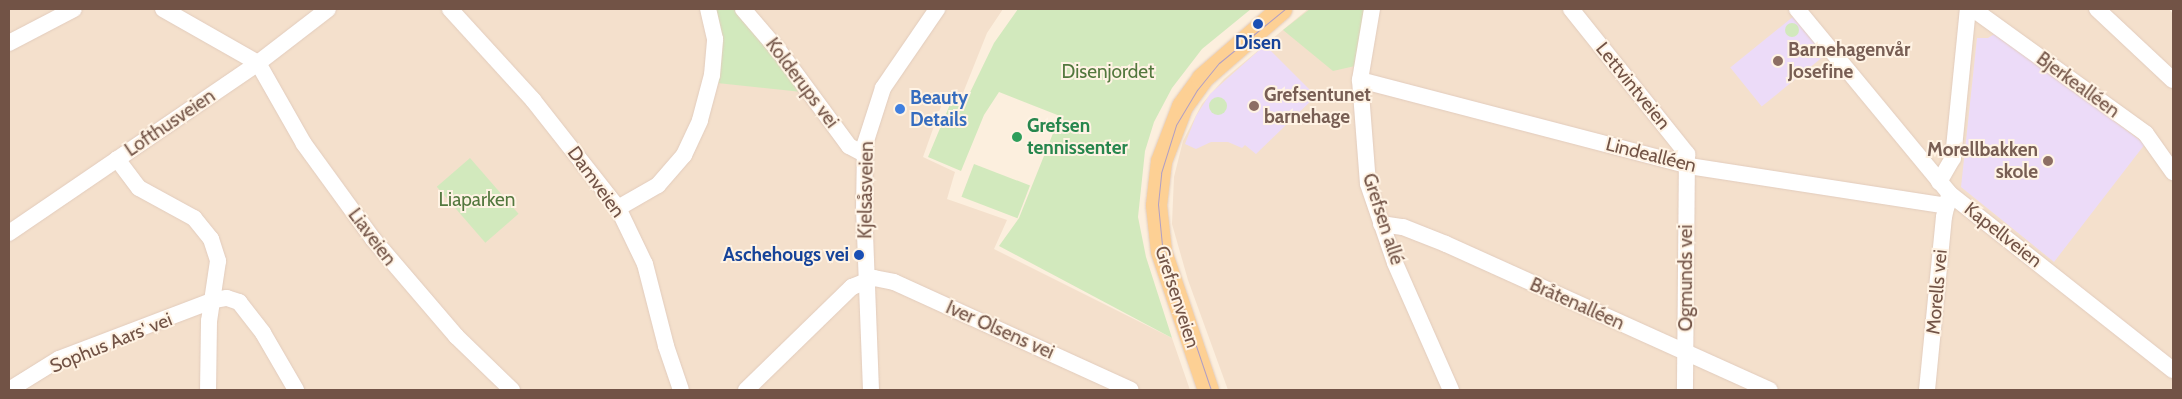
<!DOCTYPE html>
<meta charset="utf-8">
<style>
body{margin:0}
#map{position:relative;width:2182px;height:399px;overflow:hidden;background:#fcefde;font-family:Cabin,sans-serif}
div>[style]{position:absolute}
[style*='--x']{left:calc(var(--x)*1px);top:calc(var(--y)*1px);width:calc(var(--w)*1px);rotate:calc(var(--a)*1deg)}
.residential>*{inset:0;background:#f4e0cc}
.education>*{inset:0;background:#ecdbf8;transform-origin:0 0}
.green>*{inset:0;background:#d2e9bd;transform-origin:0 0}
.round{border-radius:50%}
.roads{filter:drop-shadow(0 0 1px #e2ccbd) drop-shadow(0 0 1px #e2ccbd)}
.minor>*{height:16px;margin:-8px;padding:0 8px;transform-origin:8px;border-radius:8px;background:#fff}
.major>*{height:21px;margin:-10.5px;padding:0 10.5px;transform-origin:10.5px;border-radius:10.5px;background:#fdd094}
.tram>*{height:1px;margin:-0.5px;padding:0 0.5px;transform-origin:0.5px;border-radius:0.5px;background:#b09ec4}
.dots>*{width:14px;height:14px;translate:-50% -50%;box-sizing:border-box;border:2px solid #fff3e4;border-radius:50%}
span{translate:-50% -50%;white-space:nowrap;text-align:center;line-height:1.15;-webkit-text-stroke:4px #fff3e4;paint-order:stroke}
.transit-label{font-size:19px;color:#164399;font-weight:700}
.right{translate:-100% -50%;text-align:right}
.education-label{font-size:19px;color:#785e54;font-weight:700}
.left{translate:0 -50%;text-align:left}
.park-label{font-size:19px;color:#53783e}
.street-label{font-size:19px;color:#725346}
.shop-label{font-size:19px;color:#366cbe;font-weight:700}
.leisure-label{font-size:19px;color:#27864d;font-weight:700}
.frame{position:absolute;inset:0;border:10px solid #725346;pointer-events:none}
</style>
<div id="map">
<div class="residential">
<i style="clip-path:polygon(9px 9px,1003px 9px,987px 33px,959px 103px,944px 98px,923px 157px,955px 172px,947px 199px,1007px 220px,994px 249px,1172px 338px,1190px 390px,9px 390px)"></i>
<i style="clip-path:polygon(1308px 9px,2169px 9px,2173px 14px,2173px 390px,1228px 390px,1188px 280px,1172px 224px,1174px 177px,1183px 141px,1202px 104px,1224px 79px)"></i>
</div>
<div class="education">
<i style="left:1794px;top:16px;width:50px;height:82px;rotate:51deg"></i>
<i style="clip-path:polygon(1996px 33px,2145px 144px,2054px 262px,1961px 187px,1977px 38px,1988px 38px)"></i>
<i style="clip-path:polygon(1265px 45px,1316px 96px,1256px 154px,1245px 145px,1242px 148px,1228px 142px,1211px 142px,1196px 149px,1185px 144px,1196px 116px,1210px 94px)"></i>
</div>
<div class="green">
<i style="clip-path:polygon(711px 9px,737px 9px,802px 92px,717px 83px)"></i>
<i style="clip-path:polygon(1018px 9px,1251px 9px,1202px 49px,1172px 88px,1154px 122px,1145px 151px,1138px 217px,1146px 257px,1172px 338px,999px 246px,1019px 218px,1060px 116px,999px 92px,984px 115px,961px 171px,928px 157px,951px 102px,963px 107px,994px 43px)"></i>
<i style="clip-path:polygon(1310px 9px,1366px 9px,1355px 66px,1333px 71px,1283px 30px)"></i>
<i class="round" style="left:1785px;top:23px;width:14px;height:14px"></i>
<i class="round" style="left:1209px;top:97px;width:18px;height:18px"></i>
<i style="left:470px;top:158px;width:74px;height:44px;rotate:49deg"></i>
<i style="left:974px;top:164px;width:60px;height:35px;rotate:21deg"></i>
</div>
<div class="roads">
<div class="minor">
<i style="--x:163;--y:9;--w:109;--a:29.6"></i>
<i style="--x:258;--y:63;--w:93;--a:60.4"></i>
<i style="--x:304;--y:144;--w:117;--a:54"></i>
<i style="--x:373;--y:239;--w:128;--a:49.4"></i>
<i style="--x:456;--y:336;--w:78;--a:44"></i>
<i style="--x:450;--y:9;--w:123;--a:47.6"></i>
<i style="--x:533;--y:100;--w:137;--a:51.8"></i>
<i style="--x:618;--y:208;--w:62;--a:64.3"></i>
<i style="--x:645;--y:264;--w:85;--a:75.6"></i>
<i style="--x:666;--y:346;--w:46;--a:71.2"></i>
<i style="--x:743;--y:9;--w:55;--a:49.4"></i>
<i style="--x:779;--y:51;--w:118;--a:53.6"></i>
<i style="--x:849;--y:146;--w:17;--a:28"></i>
<i style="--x:1372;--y:9;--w:72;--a:99.6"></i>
<i style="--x:1360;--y:80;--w:104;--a:85.6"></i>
<i style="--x:1368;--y:184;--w:83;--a:71.1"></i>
<i style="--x:1395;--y:263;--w:139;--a:66.2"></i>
<i style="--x:1571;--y:9;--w:186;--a:51.3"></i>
<i style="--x:1687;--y:154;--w:236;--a:90.5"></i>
<i style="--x:1797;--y:9;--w:240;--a:50.4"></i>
<i style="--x:1950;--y:194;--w:284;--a:38.3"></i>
<i style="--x:1973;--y:9;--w:213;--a:35.8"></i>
<i style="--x:2146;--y:134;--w:47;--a:54.6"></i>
<i style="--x:2097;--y:9;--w:104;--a:43.1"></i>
<i style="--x:9;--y:43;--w:73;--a:-27.6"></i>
<i style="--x:1360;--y:80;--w:340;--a:14.6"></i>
<i style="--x:1689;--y:166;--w:261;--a:8.8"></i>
<i style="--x:117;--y:159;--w:36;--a:53"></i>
<i style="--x:139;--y:188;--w:63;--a:28.6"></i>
<i style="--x:194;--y:218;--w:27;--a:51"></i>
<i style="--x:211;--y:239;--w:23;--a:72"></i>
<i style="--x:218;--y:261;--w:61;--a:98.5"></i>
<i style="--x:209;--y:321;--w:69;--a:90.8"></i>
<i style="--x:1939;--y:182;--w:28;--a:-60"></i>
<i style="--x:1953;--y:158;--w:150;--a:-84.3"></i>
<i style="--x:618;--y:208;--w:46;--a:-29.9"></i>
<i style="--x:658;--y:185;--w:40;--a:-49"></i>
<i style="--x:684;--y:155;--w:38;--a:-65"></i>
<i style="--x:700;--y:120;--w:47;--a:-75.1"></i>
<i style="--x:712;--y:75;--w:36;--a:-85"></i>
<i style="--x:715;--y:39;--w:31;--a:-103"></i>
<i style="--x:1381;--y:224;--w:22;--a:8"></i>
<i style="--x:1403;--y:227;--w:46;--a:21.6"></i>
<i style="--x:1446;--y:244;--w:355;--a:24.3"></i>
<i style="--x:9;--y:233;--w:301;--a:-34.3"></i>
<i style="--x:258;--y:63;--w:88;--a:-37.6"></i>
<i style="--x:9;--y:390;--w:59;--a:-31.8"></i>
<i style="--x:59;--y:359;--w:166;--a:-20.8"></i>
<i style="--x:214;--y:300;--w:13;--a:-9"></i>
<i style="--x:227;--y:298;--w:13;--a:18"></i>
<i style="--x:239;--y:302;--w:39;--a:52"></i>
<i style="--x:263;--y:333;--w:66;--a:59.9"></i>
<i style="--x:746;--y:390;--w:148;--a:-44.2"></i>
<i style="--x:852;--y:287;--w:24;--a:-22"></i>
<i style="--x:874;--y:278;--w:20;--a:11"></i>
<i style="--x:894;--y:282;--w:260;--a:24.5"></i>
<i style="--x:871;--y:390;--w:179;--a:-92.2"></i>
<i style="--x:864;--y:211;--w:67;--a:-89.1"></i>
<i style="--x:865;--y:144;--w:59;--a:-72.2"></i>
<i style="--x:883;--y:88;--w:96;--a:-55.6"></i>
<i style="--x:1927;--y:390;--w:174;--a:-84.4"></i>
<i style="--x:1944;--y:217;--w:22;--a:-77"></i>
</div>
<div class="major">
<i style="--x:1208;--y:390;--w:147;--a:-108.7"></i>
<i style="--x:1161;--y:251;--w:46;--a:-96.2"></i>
<i style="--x:1156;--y:205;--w:44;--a:-83.5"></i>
<i style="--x:1161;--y:161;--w:59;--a:-69.1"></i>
<i style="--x:1182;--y:106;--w:34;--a:-54"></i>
<i style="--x:1202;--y:78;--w:105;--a:-41.1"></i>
</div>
</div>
<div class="tram">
<i style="--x:1211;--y:390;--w:153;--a:-108.7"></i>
<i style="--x:1162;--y:245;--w:41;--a:-95.6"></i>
<i style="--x:1158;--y:204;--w:31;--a:-84"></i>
<i style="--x:1161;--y:173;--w:50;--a:-72.6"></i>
<i style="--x:1176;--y:125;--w:41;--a:-59"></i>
<i style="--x:1197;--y:90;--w:35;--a:-51"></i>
<i style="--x:1219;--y:63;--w:85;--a:-39.3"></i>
</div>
<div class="dots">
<i style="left:1258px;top:24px;background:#1a4fb4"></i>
<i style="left:1778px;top:61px;background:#8d6e63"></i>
<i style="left:1254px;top:106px;background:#8d6e63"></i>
<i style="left:900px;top:109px;background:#3f7fe0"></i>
<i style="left:1017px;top:137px;background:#2e9e5b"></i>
<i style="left:2048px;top:161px;background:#8d6e63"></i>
<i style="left:859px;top:255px;background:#1a4fb4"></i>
</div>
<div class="transit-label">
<span style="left:1258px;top:43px">Disen</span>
<span class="right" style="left:849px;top:255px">Aschehougs vei</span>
</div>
<div class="education-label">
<span class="left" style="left:1788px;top:61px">Barnehagenvår<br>Josefine</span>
<span class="left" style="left:1264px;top:106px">Grefsentunet<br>barnehage</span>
<span class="right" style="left:2038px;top:161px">Morellbakken<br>skole</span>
</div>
<div class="park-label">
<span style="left:1108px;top:72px">Disenjordet</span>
<span style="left:477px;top:200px">Liaparken</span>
</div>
<div class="street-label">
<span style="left:802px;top:83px;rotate:53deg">Kolderups vei</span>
<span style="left:2078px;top:85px;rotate:36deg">Bjerkealléen</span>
<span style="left:1633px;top:86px;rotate:51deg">Lettvintveien</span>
<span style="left:170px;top:123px;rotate:-34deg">Lofthusveien</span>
<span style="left:1651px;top:155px;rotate:14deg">Lindealléen</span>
<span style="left:596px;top:182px;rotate:54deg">Damveien</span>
<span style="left:866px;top:190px;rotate:-89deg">Kjelsåsveien</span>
<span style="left:1383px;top:219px;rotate:72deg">Grefsen allé</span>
<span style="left:2003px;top:235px;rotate:38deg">Kapellveien</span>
<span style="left:372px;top:237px;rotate:53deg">Liaveien</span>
<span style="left:1686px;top:278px;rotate:-90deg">Ogmunds vei</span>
<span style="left:1937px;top:292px;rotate:-85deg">Morells vei</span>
<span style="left:1177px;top:297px;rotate:72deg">Grefsenveien</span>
<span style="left:1577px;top:304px;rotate:24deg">Bråtenalléen</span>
<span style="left:1000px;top:330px;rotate:24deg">Iver Olsens vei</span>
<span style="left:111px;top:343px;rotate:-22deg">Sophus Aars' vei</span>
</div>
<div class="shop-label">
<span class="left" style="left:910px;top:109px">Beauty<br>Details</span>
</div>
<div class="leisure-label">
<span class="left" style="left:1027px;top:137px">Grefsen<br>tennissenter</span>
</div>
<div class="frame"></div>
</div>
